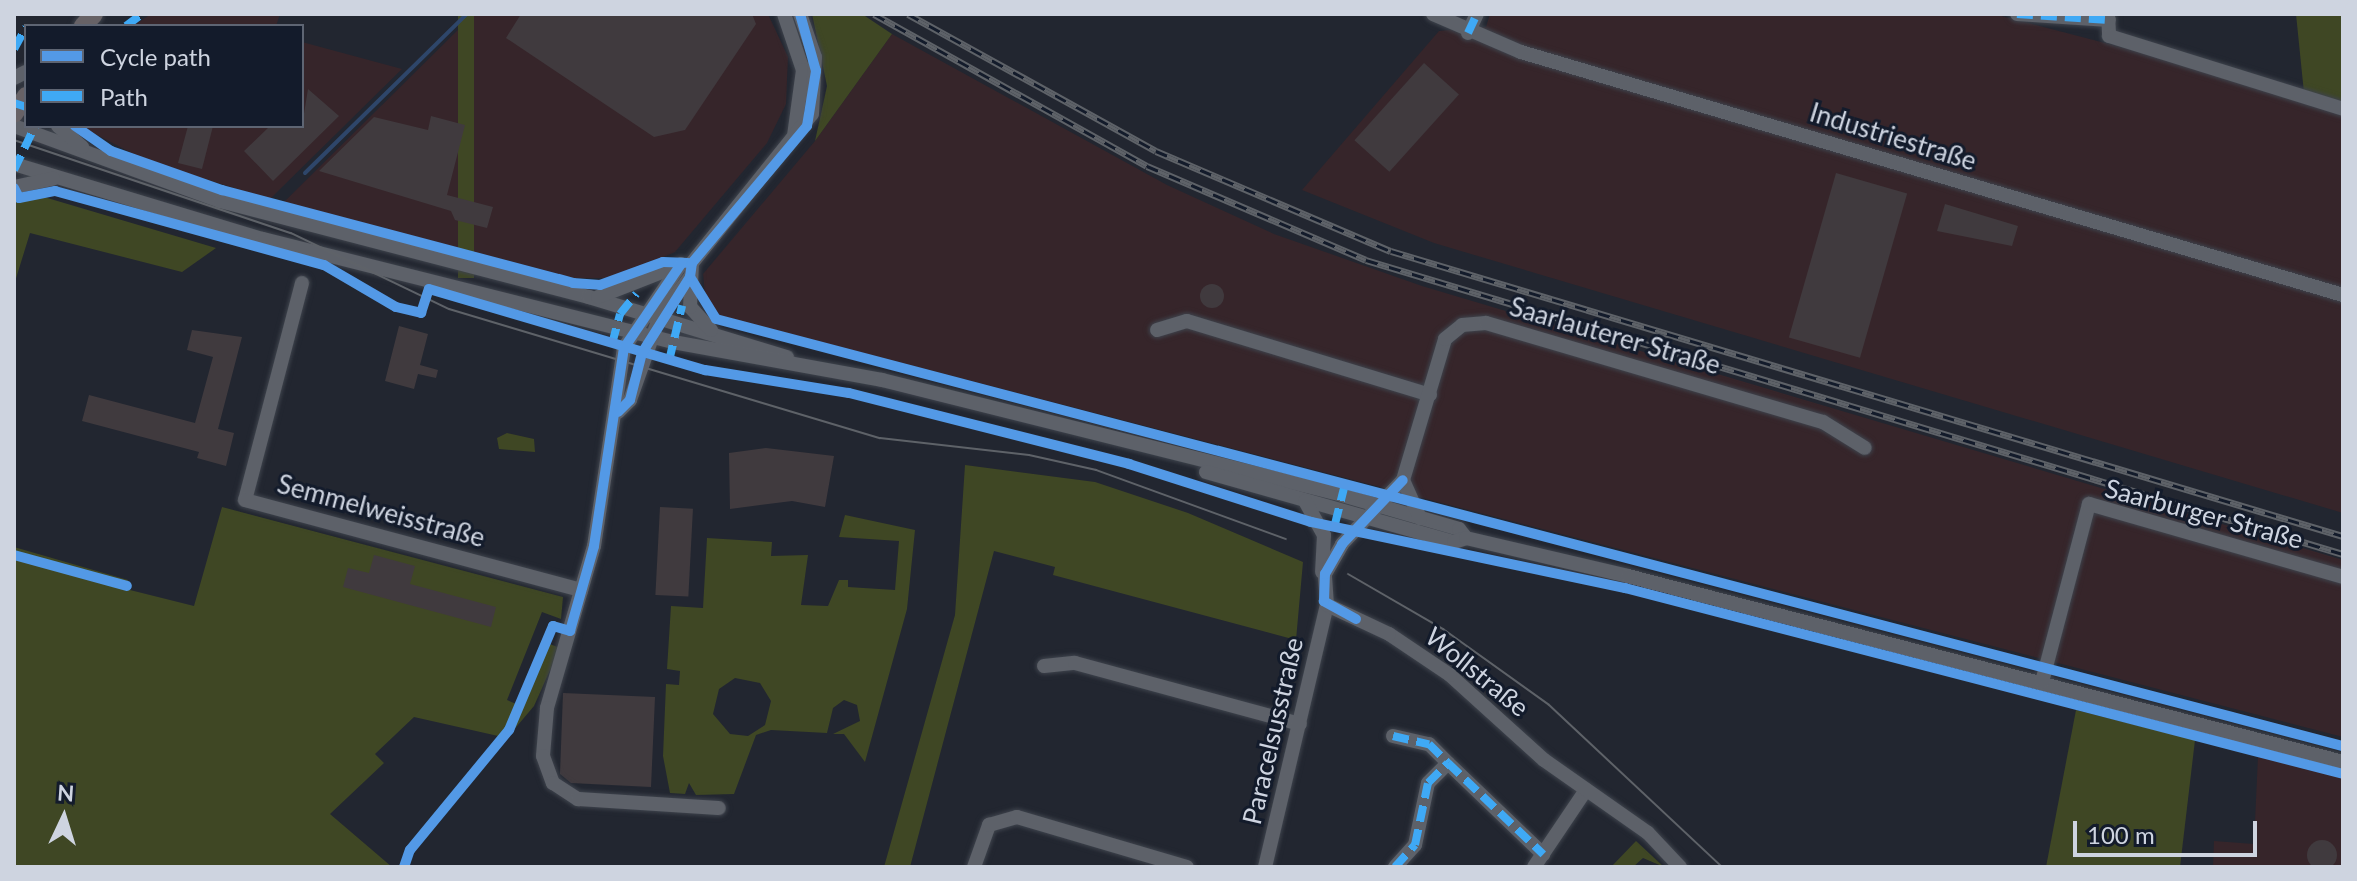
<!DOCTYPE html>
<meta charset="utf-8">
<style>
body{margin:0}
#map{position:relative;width:2357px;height:881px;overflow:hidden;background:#222630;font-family:Lato,sans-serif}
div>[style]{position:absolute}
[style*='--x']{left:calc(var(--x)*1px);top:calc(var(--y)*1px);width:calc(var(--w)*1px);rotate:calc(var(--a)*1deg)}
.commercial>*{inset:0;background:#36252a}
.green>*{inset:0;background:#3f4724;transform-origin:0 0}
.stream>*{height:4px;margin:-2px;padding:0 2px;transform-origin:2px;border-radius:2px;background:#2e466a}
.building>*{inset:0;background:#403a3e;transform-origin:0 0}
.round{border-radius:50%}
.roads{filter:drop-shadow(0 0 2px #3e434c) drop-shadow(0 0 2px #3e434c)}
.minor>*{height:14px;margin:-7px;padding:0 7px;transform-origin:7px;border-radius:7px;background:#5d6169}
.major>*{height:18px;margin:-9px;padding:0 9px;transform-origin:9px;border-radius:9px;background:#676266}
.tram>*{height:2px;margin:-1px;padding:0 1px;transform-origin:1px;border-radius:1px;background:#5e6268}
.rail>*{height:7px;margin-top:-3.5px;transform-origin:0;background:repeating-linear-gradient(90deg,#131b2b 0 12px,#5e6268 0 24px);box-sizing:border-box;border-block:2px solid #5e6268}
.quiet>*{height:8px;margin-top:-4px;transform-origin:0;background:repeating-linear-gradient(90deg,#3fa9f5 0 16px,transparent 0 24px)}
.cycleway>*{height:10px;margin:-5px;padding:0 5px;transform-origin:5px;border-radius:5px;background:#5399e6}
span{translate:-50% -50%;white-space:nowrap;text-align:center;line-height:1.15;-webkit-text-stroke:6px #131b2b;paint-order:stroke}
.street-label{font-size:26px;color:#ced4e0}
.frame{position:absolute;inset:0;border:16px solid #ced4e0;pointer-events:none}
.legend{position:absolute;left:24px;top:24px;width:280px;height:104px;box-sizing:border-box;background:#131b2b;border:2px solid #5e6573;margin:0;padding:10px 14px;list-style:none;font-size:24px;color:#ced4e0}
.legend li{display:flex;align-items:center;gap:16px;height:40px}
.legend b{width:40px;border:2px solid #5e6573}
.north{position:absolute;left:24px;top:777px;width:80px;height:80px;-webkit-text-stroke:6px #131b2b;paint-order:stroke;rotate:4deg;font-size:22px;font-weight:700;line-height:32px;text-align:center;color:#ced4e0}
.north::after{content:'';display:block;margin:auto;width:28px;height:36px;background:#ced4e0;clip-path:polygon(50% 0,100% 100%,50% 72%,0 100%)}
.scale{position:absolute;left:2073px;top:821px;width:184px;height:36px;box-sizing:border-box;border:4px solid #ced4e0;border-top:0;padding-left:10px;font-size:24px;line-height:28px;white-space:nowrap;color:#ced4e0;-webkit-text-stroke:6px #131b2b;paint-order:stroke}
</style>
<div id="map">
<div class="commercial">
<i style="clip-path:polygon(151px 14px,280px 14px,276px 26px,133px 26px)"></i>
<i style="clip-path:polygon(474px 14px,768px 14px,788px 57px,786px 104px,767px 143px,675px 252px,613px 278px,574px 278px,284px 202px)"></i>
<i style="clip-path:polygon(1490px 14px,1994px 14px,2343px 105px,2343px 513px,1434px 243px,1302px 190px,1439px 31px,1486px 27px)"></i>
<i style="clip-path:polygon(892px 34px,1167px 185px,1274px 234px,1422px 286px,2343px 560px,2343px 737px,718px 315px,706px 302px,703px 274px,815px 141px)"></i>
<i style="clip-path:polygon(302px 42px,402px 69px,270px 199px,147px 161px,80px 126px,302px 126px)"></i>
<i style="clip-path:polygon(2258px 756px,2343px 777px,2343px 867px,2213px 867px,2214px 841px,2254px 844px)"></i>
</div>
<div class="green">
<i style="left:458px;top:14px;width:16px;height:264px"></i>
<i style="clip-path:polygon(812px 14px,862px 14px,892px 34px,815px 141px,827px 86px)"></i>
<i style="clip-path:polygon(2296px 14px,2343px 14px,2343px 105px,2304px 93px)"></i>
<i style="clip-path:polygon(44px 197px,216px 248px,182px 272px,30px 233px,14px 285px,14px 201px)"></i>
<i style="clip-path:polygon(507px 433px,534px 439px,535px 452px,499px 449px,497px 438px)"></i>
<i style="clip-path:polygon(965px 465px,1095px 482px,1188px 513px,1303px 562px,1296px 640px,1053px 575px,1055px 567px,994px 551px,910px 867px,884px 867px,955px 615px)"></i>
<i style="clip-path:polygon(222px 507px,563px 597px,561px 619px,542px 612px,507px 700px,521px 706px,547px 643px,560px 648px,534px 706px,507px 738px,414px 717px,375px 754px,384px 763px,330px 814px,392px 867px,14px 867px,14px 547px,128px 580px,126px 589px,194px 606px)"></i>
<i style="clip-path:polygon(evenodd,845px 515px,915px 530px,907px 609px,865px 762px,844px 734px,833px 734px,860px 721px,857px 705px,844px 700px,833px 708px,827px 733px,771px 730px,756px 735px,734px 794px,696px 795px,689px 783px,685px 794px,670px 793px,663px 756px,666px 684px,679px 685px,680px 671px,667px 669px,671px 606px,703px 608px,707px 538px,772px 542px,771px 556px,808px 555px,801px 605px,828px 606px,839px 580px,848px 580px,848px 587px,895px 590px,899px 541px,839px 537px,845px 515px,735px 678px,760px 683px,771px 701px,765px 725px,748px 736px,730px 734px,713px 714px,719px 689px,735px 678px)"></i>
<i style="clip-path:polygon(2076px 710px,2195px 740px,2180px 867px,2046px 867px)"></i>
<i style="clip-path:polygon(1636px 841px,1664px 867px,1643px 858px,1633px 867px,1611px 867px)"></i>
</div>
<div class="stream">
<i style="--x:305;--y:173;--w:227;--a:-44.5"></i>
</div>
<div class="building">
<i style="clip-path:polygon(521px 14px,752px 14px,756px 24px,685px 130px,654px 137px,506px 38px)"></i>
<i style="left:1424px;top:63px;width:47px;height:104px;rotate:42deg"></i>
<i style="clip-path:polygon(308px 89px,339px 116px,273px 181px,244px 151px,270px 126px,302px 126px)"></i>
<i style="clip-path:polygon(431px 116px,465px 125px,447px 195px,493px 207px,487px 228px,455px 220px,451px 211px,319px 171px,374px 117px,428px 130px)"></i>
<i style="clip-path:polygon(188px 126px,213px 126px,202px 169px,178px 163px)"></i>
<i style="left:1836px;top:173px;width:74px;height:171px;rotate:16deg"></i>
<i style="clip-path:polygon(1945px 204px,2018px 226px,2012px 246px,1937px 231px)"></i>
<i class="round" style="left:1200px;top:284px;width:24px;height:24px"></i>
<i style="clip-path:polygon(399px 326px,428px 334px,420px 365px,438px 370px,436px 378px,418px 374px,414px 389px,385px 381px)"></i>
<i style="clip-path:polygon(192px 330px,242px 337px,218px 429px,234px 433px,226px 466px,197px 458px,199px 452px,82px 421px,89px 395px,195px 423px,213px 357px,187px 350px)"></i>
<i style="clip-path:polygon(766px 448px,834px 456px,825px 507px,792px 501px,730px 509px,729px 453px)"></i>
<i style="left:660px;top:507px;width:33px;height:88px;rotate:3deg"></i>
<i style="clip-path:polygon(374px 555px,415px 566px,410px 584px,496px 607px,491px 627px,343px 587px,348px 568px,369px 573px)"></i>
<i style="clip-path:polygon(563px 693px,655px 697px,651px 787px,571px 783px,560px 774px)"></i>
<i class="round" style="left:2307px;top:840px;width:30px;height:30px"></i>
</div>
<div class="roads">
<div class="minor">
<i style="--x:784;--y:14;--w:59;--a:71.3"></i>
<i style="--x:803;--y:70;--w:67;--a:97.8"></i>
<i style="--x:1433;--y:14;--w:96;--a:23.4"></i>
<i style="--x:1521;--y:52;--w:857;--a:16.47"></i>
<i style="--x:2017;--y:14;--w:92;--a:3.7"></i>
<i style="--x:2108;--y:14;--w:22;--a:87"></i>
<i style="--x:2109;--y:36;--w:245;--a:17.3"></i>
<i style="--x:1468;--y:33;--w:21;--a:-65"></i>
<i style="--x:14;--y:78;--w:13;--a:-27"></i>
<i style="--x:14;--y:126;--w:219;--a:20"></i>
<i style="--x:220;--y:201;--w:381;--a:14.6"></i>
<i style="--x:589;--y:297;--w:207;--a:16.9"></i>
<i style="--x:58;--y:126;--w:32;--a:41"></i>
<i style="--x:14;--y:164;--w:260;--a:16.8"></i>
<i style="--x:263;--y:239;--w:423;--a:14.1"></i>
<i style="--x:673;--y:342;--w:212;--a:10.3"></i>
<i style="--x:882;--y:380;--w:474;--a:14"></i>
<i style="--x:1342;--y:495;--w:122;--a:16.2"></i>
<i style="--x:1459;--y:529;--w:11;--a:52"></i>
<i style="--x:14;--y:187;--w:40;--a:-12"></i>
<i style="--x:681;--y:264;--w:102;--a:124.2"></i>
<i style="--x:624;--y:348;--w:200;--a:98.6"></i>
<i style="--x:594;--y:546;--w:169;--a:106.2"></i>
<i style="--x:547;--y:708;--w:48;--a:94.8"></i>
<i style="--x:543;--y:756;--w:29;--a:70"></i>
<i style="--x:553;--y:783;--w:30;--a:33"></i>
<i style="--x:578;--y:799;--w:141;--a:3.7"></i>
<i style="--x:302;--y:283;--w:224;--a:104.7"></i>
<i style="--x:245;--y:500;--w:348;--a:15"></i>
<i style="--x:598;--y:297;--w:83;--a:-21.3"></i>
<i style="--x:711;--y:330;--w:31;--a:-132"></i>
<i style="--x:690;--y:307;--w:44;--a:-87.4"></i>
<i style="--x:692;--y:263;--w:191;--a:-51.2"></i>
<i style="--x:812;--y:114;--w:57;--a:-87"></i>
<i style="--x:815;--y:57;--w:46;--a:-109.2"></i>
<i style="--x:1157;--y:330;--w:31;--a:-17"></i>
<i style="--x:1187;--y:321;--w:254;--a:16.9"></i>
<i style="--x:618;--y:412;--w:17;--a:-45"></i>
<i style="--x:630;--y:400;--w:87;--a:-70.5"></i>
<i style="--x:659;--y:318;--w:51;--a:-52.9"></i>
<i style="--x:1206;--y:472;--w:258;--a:15.8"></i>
<i style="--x:1454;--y:542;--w:13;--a:-18"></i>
<i style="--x:1466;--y:538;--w:166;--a:13.2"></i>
<i style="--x:1628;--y:576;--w:739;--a:14.58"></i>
<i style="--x:1403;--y:480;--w:42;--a:65.9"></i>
<i style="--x:1305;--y:501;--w:39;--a:61"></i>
<i style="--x:1324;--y:535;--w:37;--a:93"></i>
<i style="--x:1044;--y:666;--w:31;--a:-6"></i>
<i style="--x:1075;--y:663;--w:233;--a:15.2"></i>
<i style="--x:2042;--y:682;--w:184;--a:-75.2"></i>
<i style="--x:2089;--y:504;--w:264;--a:16"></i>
<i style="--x:1393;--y:736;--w:37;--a:13"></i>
<i style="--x:1429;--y:744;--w:27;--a:45"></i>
<i style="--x:974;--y:867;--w:45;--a:-70.3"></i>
<i style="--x:989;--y:825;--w:29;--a:-16"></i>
<i style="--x:1017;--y:817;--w:177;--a:16.4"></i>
<i style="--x:1265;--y:867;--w:269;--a:-76.7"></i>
<i style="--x:1395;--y:867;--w:30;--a:-48"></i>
<i style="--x:1415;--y:845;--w:63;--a:-78.2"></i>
<i style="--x:1428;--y:783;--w:28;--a:-45"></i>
<i style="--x:1448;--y:763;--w:132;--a:43.8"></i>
<i style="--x:1534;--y:867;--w:93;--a:-56"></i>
<i style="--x:1680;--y:867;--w:47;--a:-133.3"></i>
<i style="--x:1648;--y:833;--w:127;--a:-144.9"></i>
<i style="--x:1544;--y:760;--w:127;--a:-137.9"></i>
<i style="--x:1450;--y:675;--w:73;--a:-146.1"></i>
<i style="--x:1389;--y:634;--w:68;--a:-154.9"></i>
<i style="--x:1327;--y:605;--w:31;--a:-94"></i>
<i style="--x:1325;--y:574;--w:34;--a:-60"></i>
<i style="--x:1342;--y:544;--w:88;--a:-46.4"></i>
<i style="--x:1403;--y:480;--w:147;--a:-73.4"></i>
<i style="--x:1445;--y:339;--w:22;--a:-39"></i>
<i style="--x:1462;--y:325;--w:24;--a:-5"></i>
<i style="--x:1486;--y:323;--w:351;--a:16.4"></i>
<i style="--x:1823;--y:422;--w:49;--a:31.8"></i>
</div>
<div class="major">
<i style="--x:83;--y:26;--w:16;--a:-47"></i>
<i style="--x:14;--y:114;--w:22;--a:-56"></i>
</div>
</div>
<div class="tram">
<i style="--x:14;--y:140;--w:292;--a:18.6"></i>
<i style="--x:291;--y:233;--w:175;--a:25.7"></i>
<i style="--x:449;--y:309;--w:450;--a:16.7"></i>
<i style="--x:880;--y:438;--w:150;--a:6.5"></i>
<i style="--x:1029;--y:455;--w:69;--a:12.6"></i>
<i style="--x:1096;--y:470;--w:202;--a:20"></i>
<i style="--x:1348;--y:574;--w:110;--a:30.1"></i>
<i style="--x:1443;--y:629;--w:130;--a:35.6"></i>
<i style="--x:1549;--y:705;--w:237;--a:43.1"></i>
</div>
<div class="rail">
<i style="--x:874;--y:14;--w:312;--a:29.1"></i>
<i style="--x:1147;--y:166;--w:238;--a:23.2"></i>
<i style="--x:1366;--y:260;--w:1020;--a:16.75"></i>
<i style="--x:908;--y:14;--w:283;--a:28.9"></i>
<i style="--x:1156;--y:151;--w:255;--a:23.1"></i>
<i style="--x:1391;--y:251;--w:994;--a:16.67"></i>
</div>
<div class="quiet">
<i style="--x:2017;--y:14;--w:92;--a:3.7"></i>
<i style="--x:126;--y:26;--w:20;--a:-37"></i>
<i style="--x:1468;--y:33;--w:21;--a:-65"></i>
<i style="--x:14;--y:49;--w:25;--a:-61"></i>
<i style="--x:14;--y:103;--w:13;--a:18"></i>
<i style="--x:14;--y:170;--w:49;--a:-64.5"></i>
<i style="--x:612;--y:344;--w:31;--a:-75"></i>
<i style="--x:620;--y:314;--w:26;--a:-51"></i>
<i style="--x:669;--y:361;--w:57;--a:-76.7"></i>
<i style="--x:1335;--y:524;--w:41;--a:-76"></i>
<i style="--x:1393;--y:736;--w:37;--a:13"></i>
<i style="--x:1429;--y:744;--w:27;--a:45"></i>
<i style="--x:1395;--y:867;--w:30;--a:-48"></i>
<i style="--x:1415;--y:845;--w:63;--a:-78.2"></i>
<i style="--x:1428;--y:783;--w:28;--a:-45"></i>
<i style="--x:1448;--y:763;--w:132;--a:43.8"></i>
</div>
<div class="cycleway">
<i style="--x:75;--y:126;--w:44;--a:34.8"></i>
<i style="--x:111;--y:151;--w:118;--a:19.4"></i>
<i style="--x:222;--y:190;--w:363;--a:14.8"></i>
<i style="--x:573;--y:283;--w:27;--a:4"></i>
<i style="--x:600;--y:285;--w:67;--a:-20.1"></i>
<i style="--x:663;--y:262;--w:25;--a:2"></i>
<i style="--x:14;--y:188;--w:11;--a:63"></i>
<i style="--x:19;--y:198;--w:37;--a:-11"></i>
<i style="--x:55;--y:191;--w:279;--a:15.4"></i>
<i style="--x:324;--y:265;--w:83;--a:30.3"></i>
<i style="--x:396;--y:307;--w:26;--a:13"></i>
<i style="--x:421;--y:313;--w:25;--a:-72"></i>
<i style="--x:429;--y:289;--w:288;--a:16.4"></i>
<i style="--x:705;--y:370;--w:146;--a:9.1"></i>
<i style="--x:849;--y:393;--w:289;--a:14.2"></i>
<i style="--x:1129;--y:464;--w:191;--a:17.7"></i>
<i style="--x:1311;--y:522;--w:321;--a:11.9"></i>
<i style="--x:1625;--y:588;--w:742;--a:14.52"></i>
<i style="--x:690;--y:277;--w:49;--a:58.2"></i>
<i style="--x:716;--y:319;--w:1682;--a:14.71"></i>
<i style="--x:618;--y:412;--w:17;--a:-45"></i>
<i style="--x:630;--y:400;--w:49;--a:-75.7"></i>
<i style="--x:642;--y:353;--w:90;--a:-57.7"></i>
<i style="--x:690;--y:277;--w:14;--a:-82"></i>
<i style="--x:692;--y:263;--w:179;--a:-50"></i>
<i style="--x:807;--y:126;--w:56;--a:-80.7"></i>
<i style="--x:816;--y:71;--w:59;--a:-105.7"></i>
<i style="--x:14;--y:555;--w:117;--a:15.3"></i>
<i style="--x:1356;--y:619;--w:37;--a:-151"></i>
<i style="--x:1324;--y:601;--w:27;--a:-88"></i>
<i style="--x:1325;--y:574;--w:34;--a:-60"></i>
<i style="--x:1342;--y:544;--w:88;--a:-46.4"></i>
<i style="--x:404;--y:867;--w:18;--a:-71"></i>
<i style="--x:410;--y:850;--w:156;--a:-50.5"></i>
<i style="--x:509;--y:730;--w:113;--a:-67.1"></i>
<i style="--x:553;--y:626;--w:18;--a:16"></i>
<i style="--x:570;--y:631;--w:88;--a:-74.2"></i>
<i style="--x:594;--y:546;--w:200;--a:-81.4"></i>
<i style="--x:624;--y:348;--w:102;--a:-55.8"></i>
</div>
<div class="street-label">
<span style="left:1893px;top:137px;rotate:17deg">Industriestraße</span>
<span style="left:1615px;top:336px;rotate:16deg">Saarlauterer Straße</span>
<span style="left:381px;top:511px;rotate:15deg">Semmelweisstraße</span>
<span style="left:2204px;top:514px;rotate:15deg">Saarburger Straße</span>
<span style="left:1477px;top:672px;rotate:39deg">Wollstraße</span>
<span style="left:1273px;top:731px;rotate:-77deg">Paracelsusstraße</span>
</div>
<div class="frame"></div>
<ul class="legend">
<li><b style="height:10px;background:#5399e6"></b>Cycle path</li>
<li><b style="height:10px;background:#3fa9f5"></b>Path</li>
</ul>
<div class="north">N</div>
<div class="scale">100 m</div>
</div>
